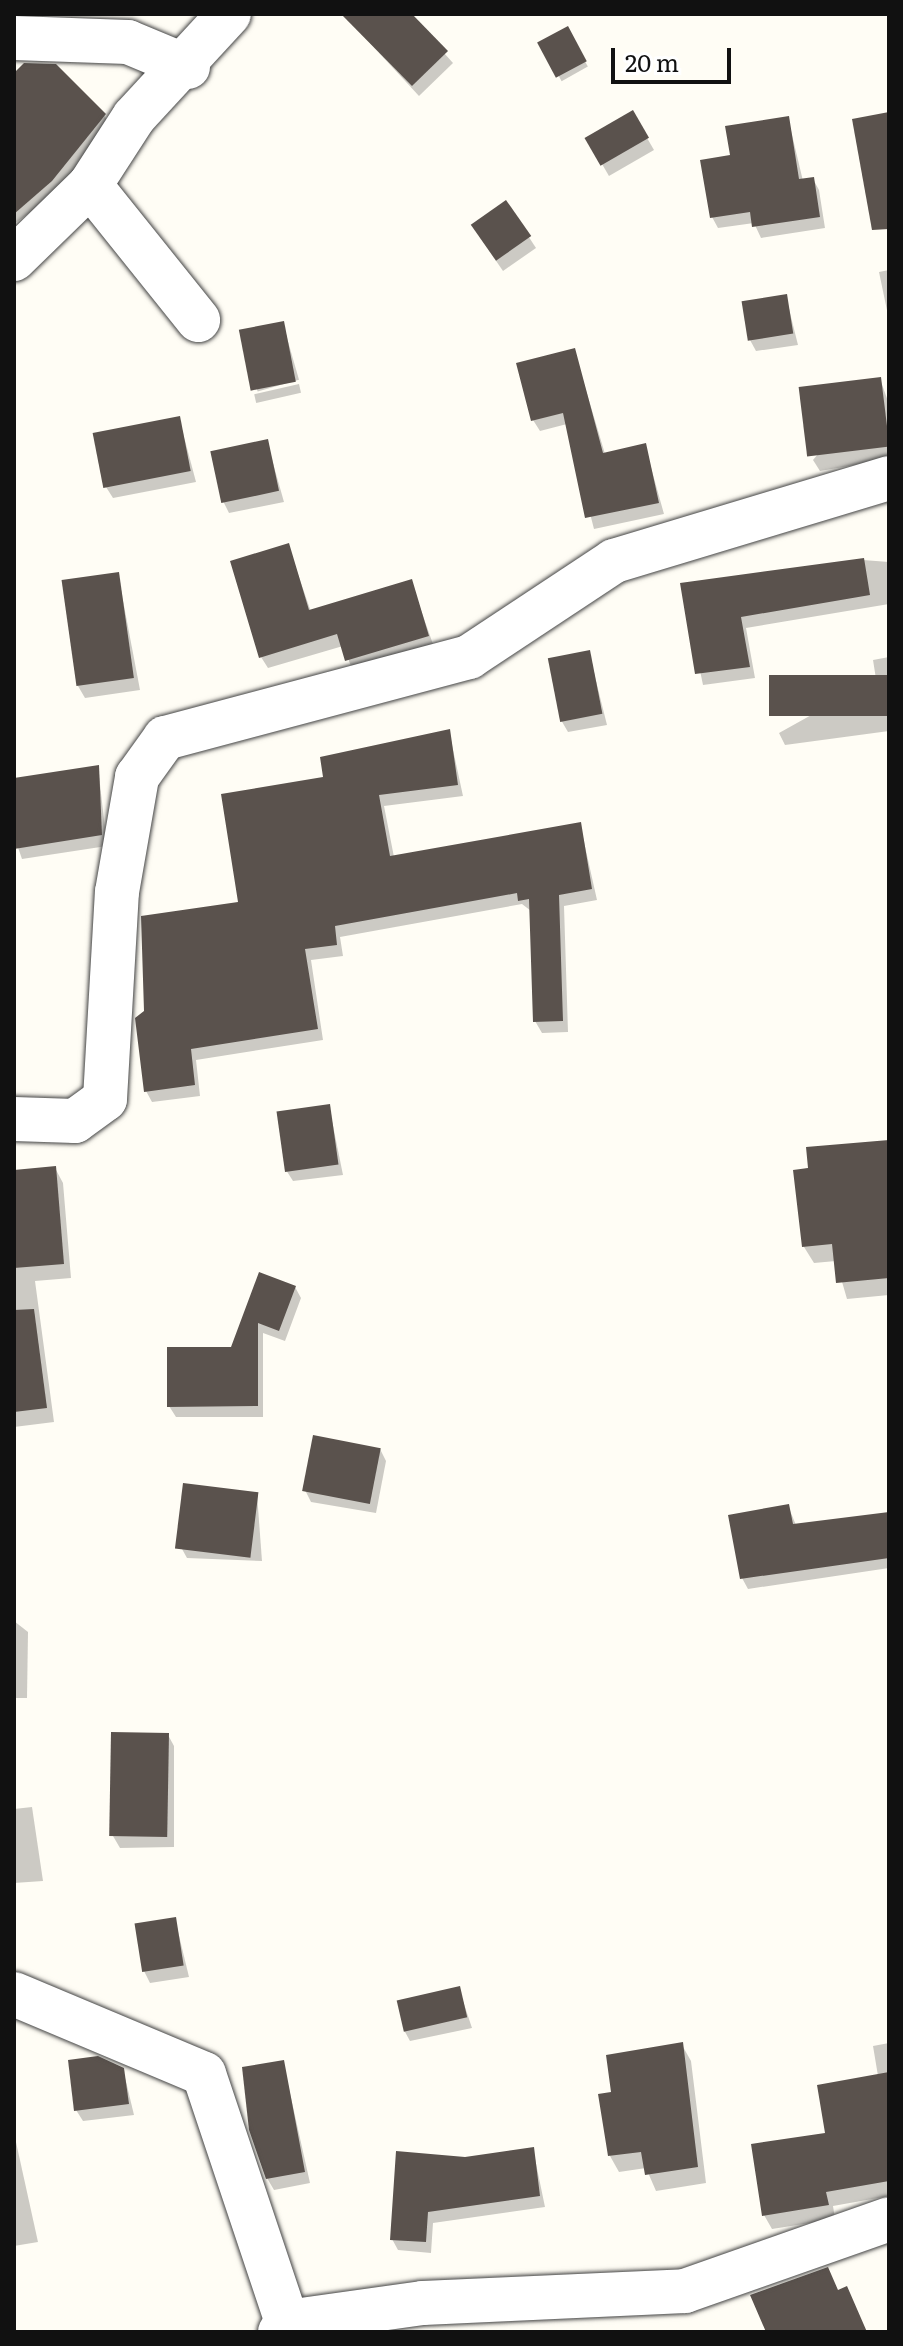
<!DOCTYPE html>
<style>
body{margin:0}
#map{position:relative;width:903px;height:2346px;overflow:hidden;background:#fffdf5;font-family:Literata,serif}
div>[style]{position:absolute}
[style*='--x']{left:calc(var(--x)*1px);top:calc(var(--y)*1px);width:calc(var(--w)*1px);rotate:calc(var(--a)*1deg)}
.shadow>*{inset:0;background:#0003;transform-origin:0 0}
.building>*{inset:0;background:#5a524d;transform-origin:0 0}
.roads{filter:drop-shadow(0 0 2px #444) drop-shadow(0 0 2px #444)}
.minor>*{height:44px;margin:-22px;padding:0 22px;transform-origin:22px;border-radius:22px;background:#fff}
span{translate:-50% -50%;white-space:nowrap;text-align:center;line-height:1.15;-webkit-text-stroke:8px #fff;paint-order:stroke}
.frame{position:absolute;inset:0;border:16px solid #111;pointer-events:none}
.scale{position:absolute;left:611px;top:48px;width:120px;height:36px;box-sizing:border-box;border:4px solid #111;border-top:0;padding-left:10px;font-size:24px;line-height:28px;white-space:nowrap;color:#111;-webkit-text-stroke:6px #fff;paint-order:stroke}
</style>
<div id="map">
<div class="shadow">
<i style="clip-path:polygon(343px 14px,409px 14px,453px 63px,419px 96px)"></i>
<i style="left:567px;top:29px;width:43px;height:30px;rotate:61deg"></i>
<i style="clip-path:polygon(14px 76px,104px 115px,111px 127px,58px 192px,14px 224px)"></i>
<i style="left:632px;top:112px;width:44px;height:52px;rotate:60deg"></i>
<i style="clip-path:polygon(788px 118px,803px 181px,813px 179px,819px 190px,825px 228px,761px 238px,754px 223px,718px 228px,712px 217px,732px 156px)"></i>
<i style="clip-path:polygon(506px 202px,536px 248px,503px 271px,479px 236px)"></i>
<i style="clip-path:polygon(889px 270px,889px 320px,879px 272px)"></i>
<i style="clip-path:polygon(786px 297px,798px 345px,756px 351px,750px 340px)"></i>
<i style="left:283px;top:324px;width:58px;height:43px;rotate:74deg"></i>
<i style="clip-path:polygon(574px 350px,605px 454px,645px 446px,664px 514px,594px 529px,567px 424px,540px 431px,533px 420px)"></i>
<i style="clip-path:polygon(880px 379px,889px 404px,889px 459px,820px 471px,813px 460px)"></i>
<i style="left:299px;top:384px;width:9px;height:46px;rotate:77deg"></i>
<i style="clip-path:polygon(179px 418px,196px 482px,113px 498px,106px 487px)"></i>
<i style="clip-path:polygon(267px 442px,284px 502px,229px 513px,223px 501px)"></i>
<i style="clip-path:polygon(288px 545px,311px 612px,411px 582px,434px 647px,353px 671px,343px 646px,268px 668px,261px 657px)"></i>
<i style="clip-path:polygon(863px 560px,889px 562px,889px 604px,746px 628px,755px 678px,703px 685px,682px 584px)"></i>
<i style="clip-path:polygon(118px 574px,140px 690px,85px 698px,78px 686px)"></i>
<i style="clip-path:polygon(589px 653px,607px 725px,568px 732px,561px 720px)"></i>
<i style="clip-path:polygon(889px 657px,889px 731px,785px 745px,779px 733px,876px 679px,873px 660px)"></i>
<i style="clip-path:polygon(449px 731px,463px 796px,384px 806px,394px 857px,580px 824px,597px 900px,564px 906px,568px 1032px,542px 1033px,535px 1021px,531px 911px,522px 904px,340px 937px,343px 956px,311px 960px,323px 1040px,196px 1060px,200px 1096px,152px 1102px,146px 1091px,240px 904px,326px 779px)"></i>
<i style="clip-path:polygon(98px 767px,107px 846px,22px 859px,14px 836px,14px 780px)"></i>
<i style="clip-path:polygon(329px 1106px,343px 1175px,293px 1181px,286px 1170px)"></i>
<i style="clip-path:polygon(889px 1142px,889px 1295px,847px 1299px,836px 1261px,814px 1263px,804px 1247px,795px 1172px)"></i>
<i style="clip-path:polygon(55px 1168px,63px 1183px,71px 1278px,35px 1281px,54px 1422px,14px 1427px,14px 1172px)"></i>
<i style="clip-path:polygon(260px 1275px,295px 1287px,301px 1298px,285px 1341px,263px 1333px,263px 1417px,176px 1417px,169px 1406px,233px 1349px)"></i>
<i style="clip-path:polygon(380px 1449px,386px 1461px,376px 1513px,311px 1502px,305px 1490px)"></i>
<i style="clip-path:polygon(257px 1494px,262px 1561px,187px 1558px,182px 1549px)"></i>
<i style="clip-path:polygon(788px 1506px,796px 1525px,889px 1514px,889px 1568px,748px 1589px,742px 1578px)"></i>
<i style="clip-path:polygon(14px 1621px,28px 1632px,27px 1698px,14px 1698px)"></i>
<i style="clip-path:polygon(168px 1735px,174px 1746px,174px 1847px,120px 1848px,113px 1836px)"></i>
<i style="clip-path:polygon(32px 1807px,43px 1881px,14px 1883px,14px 1809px)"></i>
<i style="clip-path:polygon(175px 1919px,189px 1977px,150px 1983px,144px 1971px)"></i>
<i style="clip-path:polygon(459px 1989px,472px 2028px,410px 2041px,404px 2030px)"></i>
<i style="clip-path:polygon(889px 2043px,889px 2196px,833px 2206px,835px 2219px,772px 2229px,764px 2215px,878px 2076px,873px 2046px)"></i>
<i style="clip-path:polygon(682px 2045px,691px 2061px,706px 2183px,656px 2191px,646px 2168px,619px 2172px,610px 2156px,614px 2094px)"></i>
<i style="clip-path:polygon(283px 2062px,310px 2183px,274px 2190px,267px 2178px)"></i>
<i style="clip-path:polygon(123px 2069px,134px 2115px,83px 2121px,76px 2110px)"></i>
<i style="clip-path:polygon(14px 2133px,38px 2242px,14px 2246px)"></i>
<i style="clip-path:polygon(533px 2149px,545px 2207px,433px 2223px,431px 2253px,398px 2250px,392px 2239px,465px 2159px)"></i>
</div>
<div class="building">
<i style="clip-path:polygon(341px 14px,412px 14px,448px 51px,412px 86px)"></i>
<i style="left:568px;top:26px;width:40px;height:35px;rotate:62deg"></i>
<i style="clip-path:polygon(24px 63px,56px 64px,106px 114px,52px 181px,14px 214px,14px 73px)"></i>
<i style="left:633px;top:110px;width:32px;height:56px;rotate:60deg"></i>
<i style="clip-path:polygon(889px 112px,889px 229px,872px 230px,852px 119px)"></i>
<i style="clip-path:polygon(789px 116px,799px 179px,814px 177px,820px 217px,752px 227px,750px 212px,710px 218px,700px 160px,730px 155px,725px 126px)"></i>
<i style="left:506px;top:200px;width:44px;height:43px;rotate:55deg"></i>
<i style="left:787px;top:294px;width:40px;height:46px;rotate:81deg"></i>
<i style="left:284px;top:321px;width:62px;height:46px;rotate:79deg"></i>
<i style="clip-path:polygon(575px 348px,603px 453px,646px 443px,659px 503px,585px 518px,563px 413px,531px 421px,516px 363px)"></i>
<i style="left:881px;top:377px;width:70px;height:83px;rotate:83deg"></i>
<i style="left:180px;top:416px;width:56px;height:89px;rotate:79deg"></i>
<i style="left:268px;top:439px;width:53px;height:59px;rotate:78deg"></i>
<i style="clip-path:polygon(289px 543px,309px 610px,412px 579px,429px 636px,345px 661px,337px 634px,259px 658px,230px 561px)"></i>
<i style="clip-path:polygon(864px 558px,870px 595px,741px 617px,750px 667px,695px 674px,680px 583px)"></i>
<i style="left:119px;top:572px;width:107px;height:58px;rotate:82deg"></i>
<i style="left:590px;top:650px;width:65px;height:43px;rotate:79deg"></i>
<i style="left:889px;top:675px;width:41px;height:120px;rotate:90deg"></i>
<i style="clip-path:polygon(450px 729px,458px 785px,379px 795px,390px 856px,581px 822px,592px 889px,559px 895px,563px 1021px,533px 1022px,529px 899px,518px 901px,517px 893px,335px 926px,337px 945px,305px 949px,318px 1029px,191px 1049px,195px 1085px,144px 1092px,135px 1018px,144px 1011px,141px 916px,238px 902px,221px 794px,323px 777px,320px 757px)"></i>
<i style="clip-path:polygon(99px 765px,102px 835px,14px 849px,14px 778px)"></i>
<i style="left:330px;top:1104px;width:61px;height:54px;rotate:82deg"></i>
<i style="clip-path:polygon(889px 1140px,889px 1278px,836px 1283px,832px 1244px,802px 1247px,793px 1170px,808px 1168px,806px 1147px)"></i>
<i style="clip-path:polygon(56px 1166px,64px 1264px,14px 1268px,14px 1170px)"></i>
<i style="clip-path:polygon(259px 1272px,296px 1286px,279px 1331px,258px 1323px,258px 1406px,167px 1407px,167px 1347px,231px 1347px)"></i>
<i style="clip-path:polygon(34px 1309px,47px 1408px,14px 1412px,14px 1310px)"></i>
<i style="left:313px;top:1435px;width:69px;height:57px;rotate:11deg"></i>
<i style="left:183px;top:1483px;width:76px;height:66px;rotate:7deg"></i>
<i style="clip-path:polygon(789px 1504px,793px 1524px,889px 1512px,889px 1558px,740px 1579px,728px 1515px)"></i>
<i style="left:169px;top:1733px;width:104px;height:58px;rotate:91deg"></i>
<i style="left:176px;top:1917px;width:49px;height:42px;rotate:81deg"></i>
<i style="left:460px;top:1986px;width:32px;height:65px;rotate:77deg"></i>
<i style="clip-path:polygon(683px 2042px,698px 2167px,645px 2175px,641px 2152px,608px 2156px,598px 2094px,611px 2092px,606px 2055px)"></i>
<i style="clip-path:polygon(98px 2056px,124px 2068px,129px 2104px,74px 2111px,68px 2060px)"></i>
<i style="clip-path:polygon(284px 2060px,305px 2172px,266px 2179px,249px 2130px,242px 2067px)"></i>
<i style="clip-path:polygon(889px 2072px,889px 2181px,826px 2192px,829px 2205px,762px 2216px,751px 2144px,825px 2133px,817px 2085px)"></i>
<i style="clip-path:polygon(534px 2147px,540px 2196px,428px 2212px,426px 2242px,390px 2240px,396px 2151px,465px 2157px)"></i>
<i style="clip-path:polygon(828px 2267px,838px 2290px,847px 2286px,867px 2332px,766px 2332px,750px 2295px)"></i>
</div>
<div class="roads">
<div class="minor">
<i style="--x:14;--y:38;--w:114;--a:2"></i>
<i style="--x:128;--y:42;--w:65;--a:22.6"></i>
<i style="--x:90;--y:185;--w:173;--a:51.3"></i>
<i style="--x:14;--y:259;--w:106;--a:-44.2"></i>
<i style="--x:90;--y:185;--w:81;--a:-57.1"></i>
<i style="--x:134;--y:117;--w:140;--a:-47.3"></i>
<i style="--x:14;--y:1119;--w:61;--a:1.9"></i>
<i style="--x:75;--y:1121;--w:37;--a:-36"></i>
<i style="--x:105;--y:1099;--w:207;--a:-86.7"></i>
<i style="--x:117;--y:892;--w:117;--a:-80.1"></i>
<i style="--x:137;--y:777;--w:48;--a:-54.3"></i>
<i style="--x:165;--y:738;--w:315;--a:-14.9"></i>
<i style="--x:469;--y:657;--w:174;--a:-33.5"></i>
<i style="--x:614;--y:561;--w:287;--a:-16.8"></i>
<i style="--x:14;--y:1994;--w:206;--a:22.8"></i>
<i style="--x:204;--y:2074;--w:262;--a:71.5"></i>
<i style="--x:280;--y:2332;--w:12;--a:-55"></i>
<i style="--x:287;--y:2322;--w:137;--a:-8"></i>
<i style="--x:423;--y:2303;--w:262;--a:-2.6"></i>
<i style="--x:685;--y:2291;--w:216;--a:-19.4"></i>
</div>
</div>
<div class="frame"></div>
<div class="scale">20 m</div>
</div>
